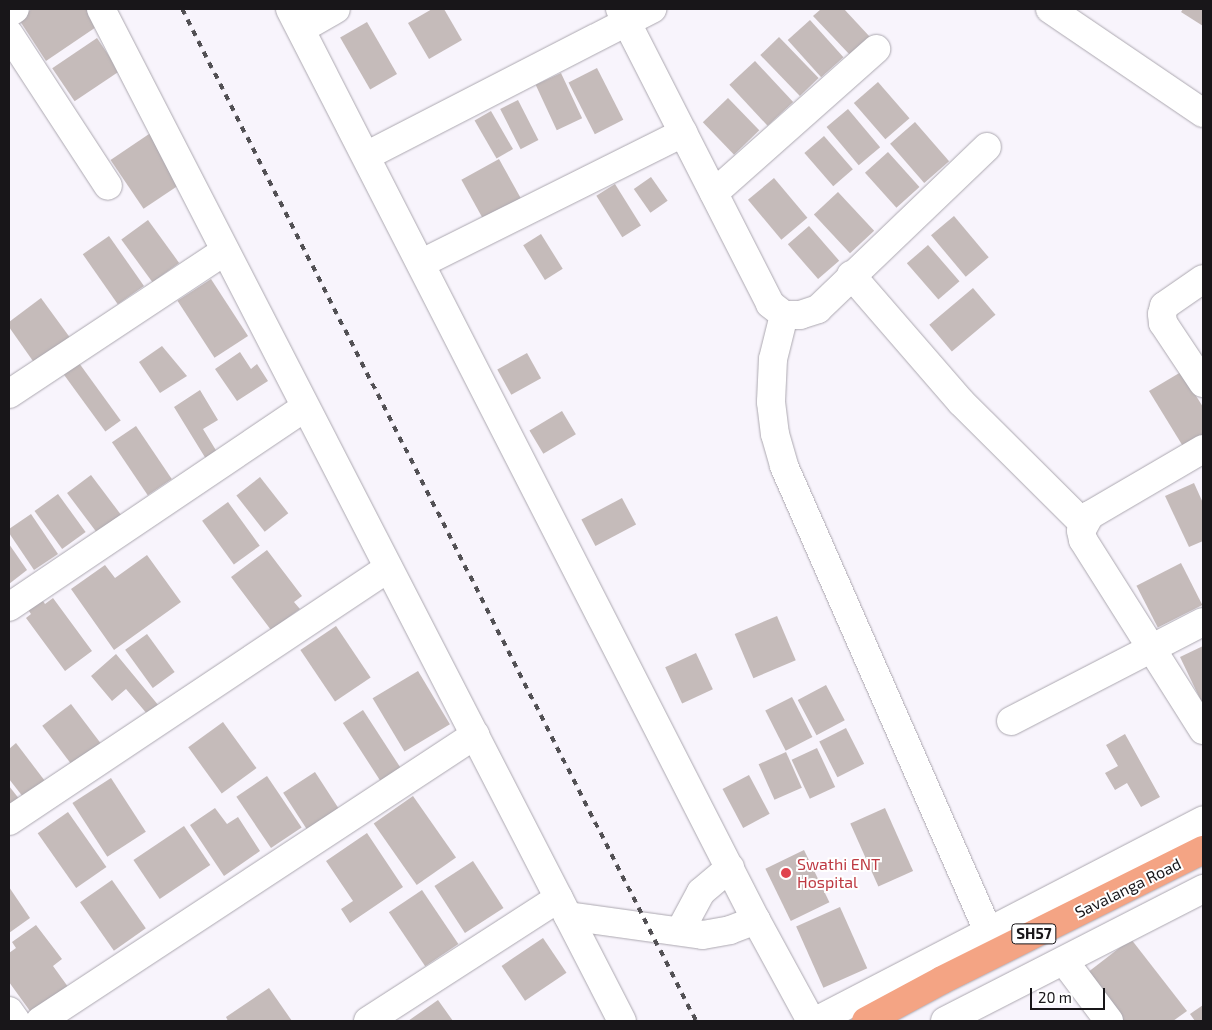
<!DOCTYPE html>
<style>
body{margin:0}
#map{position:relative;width:1212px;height:1030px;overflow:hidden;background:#f8f4fc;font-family:"Exo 2",sans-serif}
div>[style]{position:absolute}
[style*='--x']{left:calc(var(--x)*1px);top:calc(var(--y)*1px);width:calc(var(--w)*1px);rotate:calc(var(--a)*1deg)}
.building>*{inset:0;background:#c5bbba;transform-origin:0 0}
.roads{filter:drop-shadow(0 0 1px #aca8b0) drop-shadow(0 0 1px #aca8b0)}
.minor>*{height:28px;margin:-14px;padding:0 14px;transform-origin:14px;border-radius:14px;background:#fff}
.major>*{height:28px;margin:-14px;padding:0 14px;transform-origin:14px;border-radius:14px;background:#f4a484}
.rail>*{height:4px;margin-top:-2px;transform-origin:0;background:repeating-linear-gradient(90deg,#525054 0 6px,transparent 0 12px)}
.dots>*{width:14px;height:14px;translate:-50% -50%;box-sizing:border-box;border:2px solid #fff;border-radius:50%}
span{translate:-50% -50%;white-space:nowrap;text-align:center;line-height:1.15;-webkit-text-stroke:4px #fff;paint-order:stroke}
.shield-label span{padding:1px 4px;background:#fff;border:1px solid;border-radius:4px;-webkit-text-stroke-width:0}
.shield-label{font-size:15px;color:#181619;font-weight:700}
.health-label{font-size:16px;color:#be3a42}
.left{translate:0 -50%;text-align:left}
.street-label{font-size:16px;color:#181619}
.frame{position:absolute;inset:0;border:10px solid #181619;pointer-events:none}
.scale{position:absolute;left:1030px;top:988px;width:75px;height:22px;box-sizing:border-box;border:2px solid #181619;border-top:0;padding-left:6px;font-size:15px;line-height:18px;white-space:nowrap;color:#181619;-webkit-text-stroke:4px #fff;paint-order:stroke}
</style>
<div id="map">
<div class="building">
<i style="clip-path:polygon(32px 9px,97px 9px,105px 21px,46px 61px,18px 18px)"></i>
<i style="clip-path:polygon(432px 9px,444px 9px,462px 40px,429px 59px,408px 23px)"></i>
<i style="clip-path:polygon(821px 9px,844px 9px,870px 37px,850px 55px,813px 16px)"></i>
<i style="clip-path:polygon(1183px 9px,1203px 9px,1203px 26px,1181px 12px)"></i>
<i style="left:810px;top:20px;width:50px;height:30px;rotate:48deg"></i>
<i style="left:367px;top:22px;width:60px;height:31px;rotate:60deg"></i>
<i style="left:779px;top:37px;width:57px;height:26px;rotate:46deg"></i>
<i style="left:97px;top:38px;width:40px;height:54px;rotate:56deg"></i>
<i style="left:755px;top:61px;width:56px;height:35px;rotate:47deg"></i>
<i style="left:597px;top:68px;width:58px;height:32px;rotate:63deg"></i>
<i style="left:561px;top:73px;width:50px;height:28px;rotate:65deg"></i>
<i style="left:878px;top:82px;width:48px;height:32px;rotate:49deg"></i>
<i style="left:728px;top:98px;width:45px;height:35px;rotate:46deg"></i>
<i style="left:518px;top:100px;width:45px;height:20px;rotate:63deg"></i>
<i style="left:848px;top:109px;width:50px;height:28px;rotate:50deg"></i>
<i style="left:491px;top:111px;width:44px;height:19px;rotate:60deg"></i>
<i style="left:915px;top:122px;width:52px;height:33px;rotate:49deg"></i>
<i style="left:152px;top:132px;width:59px;height:50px;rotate:56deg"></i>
<i style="left:824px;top:136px;width:44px;height:26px;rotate:49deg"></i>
<i style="left:888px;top:152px;width:47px;height:31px;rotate:48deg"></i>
<i style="left:499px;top:159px;width:45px;height:43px;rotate:61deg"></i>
<i style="left:651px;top:177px;width:29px;height:21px;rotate:55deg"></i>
<i style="left:774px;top:178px;width:52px;height:34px;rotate:50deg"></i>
<i style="left:615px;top:184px;width:49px;height:22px;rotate:58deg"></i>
<i style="left:838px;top:192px;width:53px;height:33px;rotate:47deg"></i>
<i style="left:954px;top:216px;width:54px;height:30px;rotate:50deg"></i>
<i style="left:148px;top:220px;width:53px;height:33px;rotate:54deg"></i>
<i style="left:809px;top:226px;width:46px;height:28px;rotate:49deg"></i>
<i style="left:541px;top:234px;width:41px;height:21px;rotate:58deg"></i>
<i style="left:109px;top:236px;width:61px;height:32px;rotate:55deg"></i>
<i style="left:928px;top:245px;width:48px;height:28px;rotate:49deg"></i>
<i style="left:211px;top:279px;width:68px;height:40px;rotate:57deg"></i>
<i style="left:973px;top:288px;width:35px;height:57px;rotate:50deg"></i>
<i style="clip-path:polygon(41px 298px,71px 339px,35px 364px,9px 327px,9px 322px)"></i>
<i style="clip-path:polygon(162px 346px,187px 376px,160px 393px,139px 362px)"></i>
<i style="clip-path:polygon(240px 352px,251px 369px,257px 364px,268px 381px,237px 401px,215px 369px)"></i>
<i style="left:527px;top:353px;width:29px;height:34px;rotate:61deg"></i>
<i style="left:79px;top:363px;width:71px;height:19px;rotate:54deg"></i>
<i style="clip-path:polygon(1181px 372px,1203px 407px,1203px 436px,1184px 448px,1149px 391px)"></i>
<i style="clip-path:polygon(200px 390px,218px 420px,203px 429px,217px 452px,206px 459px,174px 407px)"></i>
<i style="left:562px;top:411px;width:27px;height:38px;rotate:59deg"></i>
<i style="left:136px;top:426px;width:64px;height:29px;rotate:56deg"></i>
<i style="left:91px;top:475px;width:50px;height:30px;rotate:53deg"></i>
<i style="left:260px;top:477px;width:46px;height:30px;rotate:52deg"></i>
<i style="clip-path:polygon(1194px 483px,1203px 503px,1203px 541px,1189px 547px,1165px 496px)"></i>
<i style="left:58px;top:494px;width:47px;height:29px;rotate:54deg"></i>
<i style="left:622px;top:498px;width:30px;height:46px;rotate:62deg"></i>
<i style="left:228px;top:502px;width:54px;height:32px;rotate:54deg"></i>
<i style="clip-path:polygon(31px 514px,58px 554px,34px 570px,9px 533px,9px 529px)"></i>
<i style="clip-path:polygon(9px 544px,27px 570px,9px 584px)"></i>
<i style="clip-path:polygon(267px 550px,302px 596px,294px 602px,300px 609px,271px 630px,231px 577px)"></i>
<i style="clip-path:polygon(147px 555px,181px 602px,114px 650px,71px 589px,105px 565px,115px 578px)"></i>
<i style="left:1181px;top:563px;width:47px;height:50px;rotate:63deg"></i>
<i style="clip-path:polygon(41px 598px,45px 604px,53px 598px,92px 651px,65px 671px,26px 618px,31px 614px,27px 608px)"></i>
<i style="left:777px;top:616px;width:48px;height:46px;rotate:67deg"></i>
<i style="left:336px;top:626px;width:62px;height:43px;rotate:56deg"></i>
<i style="left:147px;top:634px;width:47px;height:27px;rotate:54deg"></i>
<i style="clip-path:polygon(1203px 646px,1203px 705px,1180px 657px)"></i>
<i style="left:696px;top:653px;width:40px;height:34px;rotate:65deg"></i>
<i style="clip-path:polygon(116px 654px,159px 706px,148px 715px,126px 689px,112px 701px,91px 676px)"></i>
<i style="left:418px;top:671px;width:62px;height:53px;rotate:59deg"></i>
<i style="left:826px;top:685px;width:40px;height:32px;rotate:62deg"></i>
<i style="left:792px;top:697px;width:45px;height:30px;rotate:63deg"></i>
<i style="left:71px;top:704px;width:53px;height:36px;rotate:53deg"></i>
<i style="left:363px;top:710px;width:69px;height:24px;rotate:57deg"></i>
<i style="left:223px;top:722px;width:57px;height:43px;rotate:54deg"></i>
<i style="left:846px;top:728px;width:40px;height:30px;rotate:63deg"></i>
<i style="clip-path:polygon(1125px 734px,1160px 797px,1141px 807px,1127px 783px,1115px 790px,1105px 773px,1118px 766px,1106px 745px)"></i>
<i style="clip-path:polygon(16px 743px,48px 785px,27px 802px,9px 779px,9px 749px)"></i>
<i style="left:817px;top:748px;width:43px;height:28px;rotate:65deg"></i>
<i style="left:786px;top:752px;width:39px;height:30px;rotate:66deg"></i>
<i style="left:315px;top:772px;width:56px;height:38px;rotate:57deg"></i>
<i style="left:749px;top:775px;width:44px;height:30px;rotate:62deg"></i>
<i style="left:267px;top:776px;width:62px;height:37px;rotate:56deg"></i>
<i style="left:111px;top:778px;width:64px;height:46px;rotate:57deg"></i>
<i style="clip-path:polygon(9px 786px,24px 805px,9px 817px)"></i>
<i style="left:413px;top:796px;width:75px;height:48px;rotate:55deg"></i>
<i style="clip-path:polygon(215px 808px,227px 824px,238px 817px,260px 851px,224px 876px,190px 825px)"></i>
<i style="left:885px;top:808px;width:69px;height:38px;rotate:66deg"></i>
<i style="left:68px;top:812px;width:67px;height:37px;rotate:55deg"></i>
<i style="left:184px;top:826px;width:47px;height:61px;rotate:56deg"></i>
<i style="clip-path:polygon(367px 833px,403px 887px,350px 923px,341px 909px,353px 901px,326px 861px)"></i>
<i style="left:804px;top:850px;width:58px;height:43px;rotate:64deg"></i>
<i style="left:473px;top:861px;width:56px;height:46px;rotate:57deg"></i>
<i style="left:112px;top:880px;width:59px;height:39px;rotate:55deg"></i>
<i style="clip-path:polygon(9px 887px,30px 918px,9px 933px)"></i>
<i style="left:422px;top:890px;width:65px;height:40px;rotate:56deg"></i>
<i style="left:840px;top:907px;width:67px;height:48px;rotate:66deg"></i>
<i style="clip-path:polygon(36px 925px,62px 959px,53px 966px,71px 991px,35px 1018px,9px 982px,9px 953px,16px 948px,12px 942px)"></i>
<i style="left:543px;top:938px;width:42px;height:50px;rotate:56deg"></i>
<i style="clip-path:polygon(1131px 939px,1187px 1011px,1173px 1021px,1117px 1021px,1083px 976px)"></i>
<i style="clip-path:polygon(269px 988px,292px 1021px,228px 1021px,226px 1017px)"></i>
<i style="clip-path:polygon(438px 1000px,453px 1021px,408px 1021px)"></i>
<i style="clip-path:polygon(1203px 1005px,1203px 1021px,1195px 1021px,1190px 1014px)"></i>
</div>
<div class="roads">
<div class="minor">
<i style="--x:101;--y:9;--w:1138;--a:62.76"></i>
<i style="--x:290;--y:9;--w:1023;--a:62.91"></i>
<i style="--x:756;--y:920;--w:115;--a:61.4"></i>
<i style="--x:620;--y:9;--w:331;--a:63"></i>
<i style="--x:770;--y:304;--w:18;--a:38"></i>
<i style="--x:784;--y:315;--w:16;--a:0"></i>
<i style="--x:800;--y:315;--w:19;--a:-18"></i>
<i style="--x:818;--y:309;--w:234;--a:-43.8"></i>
<i style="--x:1050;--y:9;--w:185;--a:34.2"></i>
<i style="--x:9;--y:13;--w:7;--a:-34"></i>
<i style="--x:301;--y:29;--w:40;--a:-29.7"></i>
<i style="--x:9;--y:34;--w:181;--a:56.9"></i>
<i style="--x:366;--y:156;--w:322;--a:-27.2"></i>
<i style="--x:714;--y:193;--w:217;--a:-41.6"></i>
<i style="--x:422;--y:263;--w:292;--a:-26.5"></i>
<i style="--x:851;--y:275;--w:168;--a:49.1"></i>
<i style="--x:961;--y:402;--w:172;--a:44.8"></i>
<i style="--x:1203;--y:279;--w:47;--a:145.3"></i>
<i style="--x:1164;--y:306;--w:8;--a:104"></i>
<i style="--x:1162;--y:314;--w:9;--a:84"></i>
<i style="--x:1163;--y:323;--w:72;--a:56.3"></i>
<i style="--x:784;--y:315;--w:45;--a:104"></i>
<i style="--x:773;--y:359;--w:43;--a:92.7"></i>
<i style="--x:771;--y:402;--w:32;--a:83"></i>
<i style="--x:775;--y:434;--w:33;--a:74"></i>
<i style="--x:784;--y:466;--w:508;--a:66.31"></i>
<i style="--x:9;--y:394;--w:259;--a:-33.5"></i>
<i style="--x:1203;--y:449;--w:131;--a:149.7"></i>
<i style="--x:1090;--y:515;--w:18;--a:119"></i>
<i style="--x:1081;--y:531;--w:9;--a:77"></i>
<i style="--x:1083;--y:540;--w:225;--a:57.7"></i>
<i style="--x:9;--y:607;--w:357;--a:-34"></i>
<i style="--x:1011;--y:721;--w:216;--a:-27.3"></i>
<i style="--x:9;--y:821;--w:456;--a:-33.7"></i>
<i style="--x:568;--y:916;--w:136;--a:8"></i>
<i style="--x:703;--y:935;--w:27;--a:-10"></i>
<i style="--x:730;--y:930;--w:28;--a:-21"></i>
<i style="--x:680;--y:931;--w:44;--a:-61.7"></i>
<i style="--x:701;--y:892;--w:38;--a:-40"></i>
<i style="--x:1064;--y:961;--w:75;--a:53.1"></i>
<i style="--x:9;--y:1011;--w:12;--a:55"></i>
<i style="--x:40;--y:1021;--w:521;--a:-33.32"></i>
<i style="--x:368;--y:1021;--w:227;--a:-32.8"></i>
<i style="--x:816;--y:1021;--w:436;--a:-27.4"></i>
<i style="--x:945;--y:1021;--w:290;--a:-27.1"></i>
</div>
<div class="major">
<i style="--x:866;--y:1021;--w:86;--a:-28.3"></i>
<i style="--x:942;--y:980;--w:292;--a:-26.5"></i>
</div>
</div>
<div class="rail">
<i style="--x:182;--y:9;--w:1135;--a:63.07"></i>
</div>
<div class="dots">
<i style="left:786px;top:873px;background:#e0444e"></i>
</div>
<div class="shield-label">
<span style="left:1034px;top:934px">SH57</span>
</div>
<div class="health-label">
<span class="left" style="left:797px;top:873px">Swathi ENT<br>Hospital</span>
</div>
<div class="street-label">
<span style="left:1128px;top:888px;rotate:-26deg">Savalanga Road</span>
</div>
<div class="frame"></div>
<div class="scale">20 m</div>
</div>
